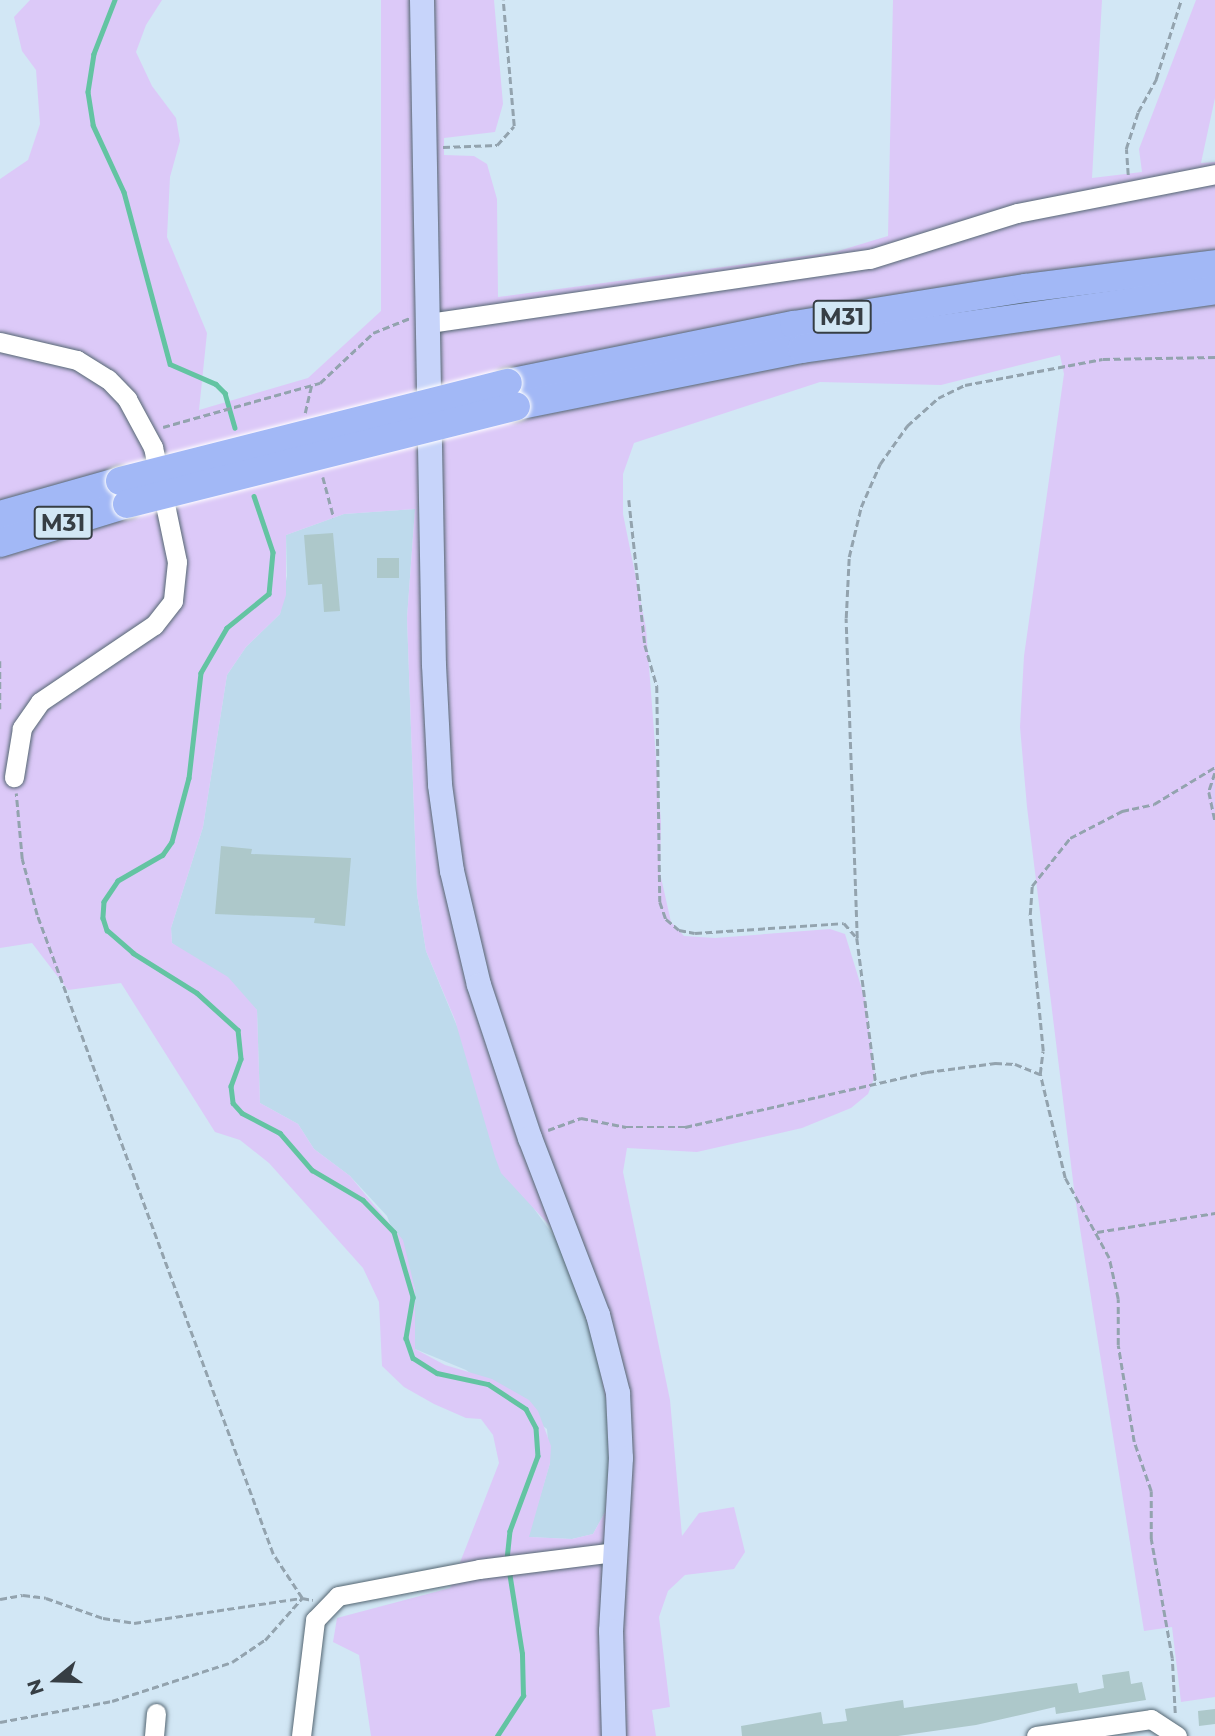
<!DOCTYPE html>
<style>
body{margin:0}
#map{position:relative;width:1215px;height:1736px;overflow:hidden;background:#d2e7f5;font-family:Montserrat,sans-serif}
div>[style]{position:absolute}
[style*='--x']{left:calc(var(--x)*1px);top:calc(var(--y)*1px);width:calc(var(--w)*1px);rotate:calc(var(--a)*1deg)}
.built>*{inset:0;background:#bedaec}
.green>*{inset:0;background:#dcc9f8}
.stream>*{height:4.5px;margin:-2.25px;padding:0 2.25px;transform-origin:2.25px;border-radius:2.25px;background:#63c4a2}
.building>*{inset:0;background:#adc8ca;transform-origin:0 0}
.path>*{height:2.5px;margin-top:-1.25px;transform-origin:0;background:repeating-linear-gradient(90deg,#93a3ae 0 7px,transparent 0 10.5px)}
.roads{filter:drop-shadow(0 0 2px #546672) drop-shadow(0 0 2px #546672)}
.minor>*{height:19px;margin:-9.5px;padding:0 9.5px;transform-origin:9.5px;border-radius:9.5px;background:#fff}
.major>*{height:24px;margin:-12px;padding:0 12px;transform-origin:12px;border-radius:12px;background:#c7d4fa}
.highway>*{height:28px;margin:-14px;padding:0 14px;transform-origin:14px;border-radius:14px;background:#a2b8f6}
.bridges{filter:drop-shadow(0 0 2px #fff) drop-shadow(0 0 2px #fff)}
.highway-bridge>*{height:28px;margin:-14px;padding:0 14px;transform-origin:14px;border-radius:14px;background:#a2b8f6}
span{translate:-50% -50%;white-space:nowrap;text-align:center;line-height:1.15;-webkit-text-stroke:7px #d2e7f5;paint-order:stroke}
.shield-label span{padding:2px 5px;background:#d2e7f5;border:2px solid;border-radius:5px;-webkit-text-stroke-width:0}
.shield-label{font-size:23px;color:#363e44;font-weight:700}
.north{position:absolute;left:21px;top:1645px;width:70px;height:70px;-webkit-text-stroke:5px #d2e7f5;paint-order:stroke;rotate:251deg;font-size:19px;font-weight:700;line-height:28px;text-align:center;color:#363e44}
.north::after{content:'';display:block;margin:auto;width:24px;height:32px;background:#363e44;clip-path:polygon(50% 0,100% 100%,50% 72%,0 100%)}
</style>
<div id="map">
<div class="built">
<i style="clip-path:polygon(415px 509px,407px 618px,417px 894px,426px 951px,530px 1203px,565px 1252px,595px 1347px,606px 1401px,609px 1458px,605px 1512px,593px 1534px,572px 1539px,528px 1537px,550px 1463px,547px 1429px,466px 1370px,415px 1349px,415px 1289px,387px 1216px,350px 1176px,314px 1149px,298px 1124px,260px 1103px,257px 1010px,172px 943px,171px 928px,203px 827px,227px 675px,246px 647px,280px 614px,287px 576px,286px 535px,344px 514px)"></i>
</div>
<div class="green">
<i style="clip-path:polygon(evenodd,30px 0,162px 0,146px 25px,136px 52px,152px 86px,176px 118px,180px 141px,170px 177px,167px 237px,207px 333px,199px 410px,308px 378px,381px 311px,381px 0,494px 0,503px 104px,495px 132px,444px 138px,444px 155px,474px 156px,487px 164px,497px 199px,498px 297px,835px 252px,888px 236px,893px 0,1102px 0,1092px 178px,1142px 172px,1139px 149px,1196px 0,1215px 0,1215px 98px,1201px 163px,1215px 162px,1215px 1697px,1181px 1702px,1172px 1627px,1144px 1631px,1075px 1197px,1027px 807px,1020px 727px,1024px 656px,1064px 374px,1060px 355px,941px 385px,820px 382px,634px 443px,623px 474px,623px 514px,646px 628px,661px 822px,660px 873px,671px 922px,684px 936px,715px 938px,830px 929px,845px 934px,865px 999px,875px 1076px,868px 1094px,851px 1108px,802px 1128px,697px 1152px,627px 1148px,623px 1172px,670px 1400px,682px 1536px,699px 1513px,734px 1507px,745px 1552px,734px 1569px,685px 1575px,668px 1591px,659px 1617px,670px 1707px,652px 1710px,656px 1736px,371px 1736px,359px 1655px,333px 1642px,337px 1618px,450px 1588px,499px 1463px,493px 1435px,481px 1419px,466px 1418px,434px 1404px,404px 1387px,382px 1366px,379px 1302px,363px 1268px,269px 1163px,240px 1140px,215px 1132px,121px 983px,68px 990px,32px 943px,0 948px,0 179px,28px 160px,40px 124px,36px 70px,22px 51px,14px 17px,30px 0,415px 509px,407px 618px,417px 894px,426px 951px,455px 1020px,495px 1157px,501px 1173px,550px 1226px,565px 1252px,595px 1347px,606px 1401px,609px 1458px,605px 1512px,593px 1534px,572px 1539px,529px 1537px,550px 1463px,551px 1446px,538px 1411px,529px 1400px,492px 1379px,445px 1365px,415px 1349px,415px 1289px,403px 1240px,350px 1176px,314px 1149px,298px 1124px,260px 1103px,257px 1010px,228px 977px,172px 943px,171px 928px,203px 827px,227px 675px,246px 647px,280px 614px,286px 595px,286px 535px,344px 514px,415px 509px)"></i>
</div>
<div class="stream">
<i style="--x:115;--y:0;--w:58;--a:111.3"></i>
<i style="--x:94;--y:54;--w:38;--a:99"></i>
<i style="--x:88;--y:92;--w:33;--a:81"></i>
<i style="--x:93;--y:125;--w:74;--a:65.2"></i>
<i style="--x:124;--y:192;--w:178;--a:75"></i>
<i style="--x:170;--y:364;--w:50;--a:23.5"></i>
<i style="--x:216;--y:384;--w:13;--a:45"></i>
<i style="--x:225;--y:393;--w:36;--a:74"></i>
<i style="--x:254;--y:496;--w:59;--a:71.3"></i>
<i style="--x:273;--y:552;--w:42;--a:95.4"></i>
<i style="--x:269;--y:594;--w:54;--a:141"></i>
<i style="--x:227;--y:628;--w:52;--a:120"></i>
<i style="--x:201;--y:673;--w:106;--a:96.5"></i>
<i style="--x:189;--y:778;--w:66;--a:104.9"></i>
<i style="--x:172;--y:842;--w:16;--a:125"></i>
<i style="--x:163;--y:855;--w:52;--a:150"></i>
<i style="--x:118;--y:881;--w:25;--a:124"></i>
<i style="--x:104;--y:902;--w:16;--a:94"></i>
<i style="--x:103;--y:918;--w:13;--a:72"></i>
<i style="--x:107;--y:930;--w:35;--a:41"></i>
<i style="--x:133;--y:953;--w:75;--a:32"></i>
<i style="--x:197;--y:993;--w:55;--a:42.1"></i>
<i style="--x:238;--y:1030;--w:29;--a:84"></i>
<i style="--x:241;--y:1059;--w:29;--a:110"></i>
<i style="--x:231;--y:1086;--w:17;--a:83"></i>
<i style="--x:233;--y:1103;--w:13;--a:48"></i>
<i style="--x:242;--y:1113;--w:43;--a:27.8"></i>
<i style="--x:280;--y:1133;--w:49;--a:49.1"></i>
<i style="--x:312;--y:1170;--w:59;--a:30.5"></i>
<i style="--x:363;--y:1200;--w:45;--a:45.9"></i>
<i style="--x:394;--y:1232;--w:68;--a:73.7"></i>
<i style="--x:413;--y:1297;--w:42;--a:99.7"></i>
<i style="--x:406;--y:1338;--w:21;--a:71"></i>
<i style="--x:413;--y:1358;--w:28;--a:32"></i>
<i style="--x:437;--y:1373;--w:52;--a:12.2"></i>
<i style="--x:488;--y:1384;--w:45;--a:33.3"></i>
<i style="--x:526;--y:1409;--w:21;--a:62"></i>
<i style="--x:536;--y:1428;--w:28;--a:86"></i>
<i style="--x:538;--y:1456;--w:80;--a:110.5"></i>
<i style="--x:510;--y:1531;--w:28;--a:96"></i>
<i style="--x:497;--y:1736;--w:48;--a:-57"></i>
<i style="--x:523;--y:1696;--w:42;--a:-91.4"></i>
<i style="--x:522;--y:1654;--w:83;--a:-99"></i>
</div>
<div class="building">
<i style="clip-path:polygon(333px 533px,340px 611px,324px 612px,322px 584px,308px 585px,304px 535px)"></i>
<i style="left:377px;top:558px;width:22px;height:20px"></i>
<i style="clip-path:polygon(221px 846px,252px 849px,251px 854px,351px 858px,345px 926px,314px 923px,315px 918px,215px 914px)"></i>
<i style="clip-path:polygon(1129px 1671px,1131px 1684px,1142px 1682px,1146px 1700px,1056px 1714px,1055px 1707px,976px 1725px,898px 1736px,742px 1736px,741px 1726px,821px 1712px,823px 1724px,847px 1721px,845px 1709px,903px 1700px,904px 1708px,1077px 1683px,1079px 1693px,1104px 1688px,1102px 1675px)"></i>
<i style="clip-path:polygon(1215px 1709px,1215px 1724px,1199px 1726px,1198px 1711px)"></i>
</div>
<div class="path">
<i style="--x:443;--y:147;--w:54;--a:-2.1"></i>
<i style="--x:497;--y:145;--w:25;--a:-48"></i>
<i style="--x:514;--y:126;--w:126;--a:-95"></i>
<i style="--x:1128;--y:175;--w:26;--a:-94"></i>
<i style="--x:1126;--y:149;--w:39;--a:-72"></i>
<i style="--x:1138;--y:112;--w:38;--a:-61"></i>
<i style="--x:1156;--y:79;--w:83;--a:-72.4"></i>
<i style="--x:305;--y:413;--w:28;--a:-77"></i>
<i style="--x:163;--y:427;--w:163;--a:-15.7"></i>
<i style="--x:320;--y:383;--w:73;--a:-43.3"></i>
<i style="--x:373;--y:333;--w:40;--a:-22"></i>
<i style="--x:323;--y:477;--w:42;--a:75"></i>
<i style="--x:629;--y:500;--w:146;--a:83.7"></i>
<i style="--x:645;--y:645;--w:43;--a:73.7"></i>
<i style="--x:657;--y:686;--w:216;--a:89.2"></i>
<i style="--x:660;--y:902;--w:18;--a:71"></i>
<i style="--x:666;--y:919;--w:17;--a:40"></i>
<i style="--x:679;--y:930;--w:16;--a:11"></i>
<i style="--x:695;--y:933;--w:149;--a:-3.8"></i>
<i style="--x:844;--y:923;--w:20;--a:49"></i>
<i style="--x:857;--y:938;--w:147;--a:82.6"></i>
<i style="--x:0;--y:661;--w:48;--a:90"></i>
<i style="--x:1215;--y:773;--w:20;--a:108"></i>
<i style="--x:1209;--y:792;--w:29;--a:78"></i>
<i style="--x:857;--y:938;--w:320;--a:-92"></i>
<i style="--x:846;--y:618;--w:61;--a:-87.2"></i>
<i style="--x:849;--y:557;--w:51;--a:-76.5"></i>
<i style="--x:861;--y:507;--w:47;--a:-66.2"></i>
<i style="--x:880;--y:464;--w:47;--a:-54.6"></i>
<i style="--x:907;--y:426;--w:42;--a:-42.1"></i>
<i style="--x:938;--y:398;--w:30;--a:-26"></i>
<i style="--x:965;--y:385;--w:140;--a:-10.7"></i>
<i style="--x:1103;--y:359;--w:112;--a:-1"></i>
<i style="--x:548;--y:1130;--w:35;--a:-20"></i>
<i style="--x:581;--y:1118;--w:46;--a:11.3"></i>
<i style="--x:626;--y:1127;--w:59;--a:0"></i>
<i style="--x:685;--y:1127;--w:248;--a:-12.8"></i>
<i style="--x:927;--y:1072;--w:69;--a:-7.5"></i>
<i style="--x:995;--y:1063;--w:20;--a:3"></i>
<i style="--x:1015;--y:1064;--w:27;--a:22"></i>
<i style="--x:1097;--y:1232;--w:120;--a:-9.1"></i>
<i style="--x:0;--y:1599;--w:23;--a:-10"></i>
<i style="--x:23;--y:1595;--w:23;--a:7"></i>
<i style="--x:46;--y:1598;--w:60;--a:19.3"></i>
<i style="--x:103;--y:1618;--w:31;--a:9"></i>
<i style="--x:134;--y:1623;--w:170;--a:-8.5"></i>
<i style="--x:302;--y:1598;--w:53;--a:-123.4"></i>
<i style="--x:273;--y:1554;--w:681;--a:-110.27"></i>
<i style="--x:37;--y:915;--w:58;--a:-105"></i>
<i style="--x:22;--y:859;--w:66;--a:-95.2"></i>
<i style="--x:1175;--y:1713;--w:55;--a:-93.1"></i>
<i style="--x:1172;--y:1658;--w:121;--a:-100"></i>
<i style="--x:1151;--y:1539;--w:48;--a:-90"></i>
<i style="--x:1151;--y:1491;--w:52;--a:-109.1"></i>
<i style="--x:1134;--y:1442;--w:98;--a:-99.4"></i>
<i style="--x:1118;--y:1345;--w:46;--a:-90"></i>
<i style="--x:1118;--y:1299;--w:42;--a:-102.4"></i>
<i style="--x:1109;--y:1258;--w:91;--a:-118.8"></i>
<i style="--x:1065;--y:1178;--w:107;--a:-103.5"></i>
<i style="--x:1040;--y:1074;--w:23;--a:-83"></i>
<i style="--x:1043;--y:1051;--w:137;--a:-95.5"></i>
<i style="--x:1030;--y:915;--w:29;--a:-86"></i>
<i style="--x:1032;--y:886;--w:61;--a:-51.6"></i>
<i style="--x:1070;--y:838;--w:59;--a:-27.4"></i>
<i style="--x:1122;--y:811;--w:33;--a:-12"></i>
<i style="--x:1154;--y:804;--w:71;--a:-31.2"></i>
<i style="--x:0;--y:1722;--w:114;--a:-10.6"></i>
<i style="--x:112;--y:1701;--w:126;--a:-18"></i>
<i style="--x:232;--y:1662;--w:40;--a:-34"></i>
<i style="--x:265;--y:1640;--w:56;--a:-48.6"></i>
<i style="--x:302;--y:1598;--w:11;--a:10"></i>
</div>
<div class="roads">
<div class="minor">
<i style="--x:429;--y:323;--w:446;--a:-8.3"></i>
<i style="--x:870;--y:259;--w:154;--a:-17.4"></i>
<i style="--x:1017;--y:213;--w:202;--a:-11.1"></i>
<i style="--x:0;--y:342;--w:79;--a:13.2"></i>
<i style="--x:77;--y:360;--w:36;--a:32"></i>
<i style="--x:108;--y:379;--w:28;--a:46"></i>
<i style="--x:127;--y:399;--w:55;--a:61.6"></i>
<i style="--x:153;--y:447;--w:117;--a:78.2"></i>
<i style="--x:177;--y:562;--w:39;--a:96"></i>
<i style="--x:173;--y:601;--w:31;--a:128"></i>
<i style="--x:154;--y:625;--w:138;--a:146"></i>
<i style="--x:40;--y:702;--w:32;--a:125"></i>
<i style="--x:22;--y:728;--w:50;--a:99.3"></i>
<i style="--x:154;--y:1736;--w:23;--a:-85"></i>
<i style="--x:301;--y:1736;--w:117;--a:-83.1"></i>
<i style="--x:315;--y:1620;--w:33;--a:-46"></i>
<i style="--x:338;--y:1596;--w:144;--a:-10.8"></i>
<i style="--x:479;--y:1569;--w:138;--a:-7.1"></i>
<i style="--x:1036;--y:1736;--w:116;--a:-8.4"></i>
<i style="--x:1151;--y:1719;--w:31;--a:33"></i>
</div>
<div class="major">
<i style="--x:422;--y:0;--w:665;--a:88.97"></i>
<i style="--x:434;--y:665;--w:120;--a:87.1"></i>
<i style="--x:440;--y:785;--w:87;--a:82.1"></i>
<i style="--x:452;--y:871;--w:117;--a:76.7"></i>
<i style="--x:479;--y:985;--w:161;--a:71.6"></i>
<i style="--x:530;--y:1138;--w:190;--a:69"></i>
<i style="--x:598;--y:1315;--w:81;--a:75.6"></i>
<i style="--x:618;--y:1393;--w:65;--a:87.4"></i>
<i style="--x:621;--y:1458;--w:173;--a:93.3"></i>
<i style="--x:611;--y:1631;--w:105;--a:88.4"></i>
</div>
<div class="highway">
<i style="--x:508;--y:383;--w:292;--a:-11.5"></i>
<i style="--x:794;--y:325;--w:235;--a:-9.1"></i>
<i style="--x:1026;--y:288;--w:191;--a:-7.2"></i>
<i style="--x:516;--y:406;--w:292;--a:-11.3"></i>
<i style="--x:802;--y:349;--w:417;--a:-8.1"></i>
<i style="--x:0;--y:515;--w:125;--a:-15.8"></i>
<i style="--x:0;--y:543;--w:133;--a:-17.1"></i>
</div>
</div>
<div class="bridges">
<div class="highway-bridge">
<i style="--x:120;--y:481;--w:400;--a:-14.2"></i>
<i style="--x:127;--y:504;--w:401;--a:-14.1"></i>
</div>
</div>
<div class="shield-label">
<span style="left:842px;top:317px">M31</span>
<span style="left:63px;top:523px">M31</span>
</div>
<div class="north">N</div>
</div>
